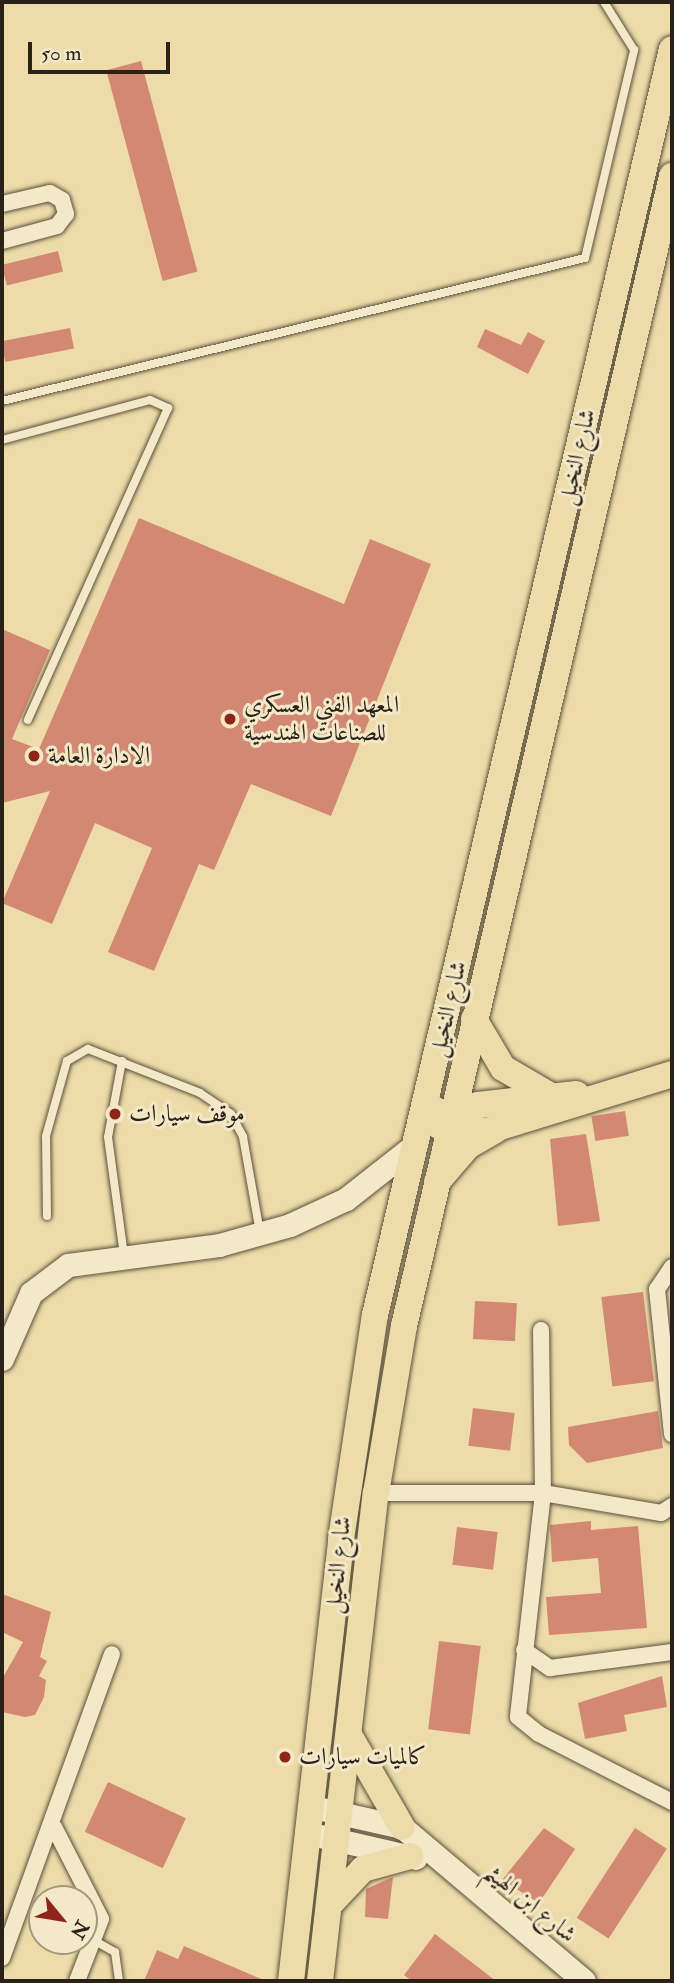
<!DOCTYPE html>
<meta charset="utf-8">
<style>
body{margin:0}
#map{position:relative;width:674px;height:1983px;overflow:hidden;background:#eddca9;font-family:"IM FELL Double Pica",Amiri,serif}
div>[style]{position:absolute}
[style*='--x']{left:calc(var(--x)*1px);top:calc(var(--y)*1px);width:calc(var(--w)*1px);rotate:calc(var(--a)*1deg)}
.building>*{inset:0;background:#d38874;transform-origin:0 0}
.roads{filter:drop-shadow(0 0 2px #5b503d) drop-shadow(0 0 2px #5b503d)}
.lane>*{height:8px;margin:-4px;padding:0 4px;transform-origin:4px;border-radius:4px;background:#f3e8c7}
.street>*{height:16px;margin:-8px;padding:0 8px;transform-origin:8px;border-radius:8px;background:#f3e8c7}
.secondary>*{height:23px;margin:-11.5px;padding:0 11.5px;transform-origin:11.5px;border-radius:11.5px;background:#f3e8c7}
.primary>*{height:26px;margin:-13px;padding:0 13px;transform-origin:13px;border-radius:13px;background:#eddca9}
.dots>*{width:19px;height:19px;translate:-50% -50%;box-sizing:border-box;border:4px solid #f3e8c7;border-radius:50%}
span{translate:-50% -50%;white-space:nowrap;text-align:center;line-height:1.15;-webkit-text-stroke:6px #f3e8c7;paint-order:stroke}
.street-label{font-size:24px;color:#2a2219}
.poi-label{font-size:24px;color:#2a2219}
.left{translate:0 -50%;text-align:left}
.frame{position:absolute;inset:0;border:4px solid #2a2219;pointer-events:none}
.north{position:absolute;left:28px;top:1885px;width:70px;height:70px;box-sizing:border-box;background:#f3e8c7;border:2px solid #a39981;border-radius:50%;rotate:120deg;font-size:19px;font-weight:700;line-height:28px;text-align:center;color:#2a2219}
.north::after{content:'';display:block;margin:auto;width:24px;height:32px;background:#8f2418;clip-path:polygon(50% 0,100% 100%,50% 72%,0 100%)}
.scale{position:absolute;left:28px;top:42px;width:142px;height:32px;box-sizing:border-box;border:4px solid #2a2219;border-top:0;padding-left:9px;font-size:21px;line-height:24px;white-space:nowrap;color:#2a2219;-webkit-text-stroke:5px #f3e8c7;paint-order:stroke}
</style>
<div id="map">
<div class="building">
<i style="left:141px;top:61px;width:218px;height:36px;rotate:75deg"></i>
<i style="left:58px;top:251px;width:21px;height:58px;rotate:76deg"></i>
<i style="left:70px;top:328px;width:21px;height:70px;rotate:79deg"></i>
<i style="clip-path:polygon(485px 329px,521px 345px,528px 332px,545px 341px,528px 374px,477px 347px)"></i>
<i style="clip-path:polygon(139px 518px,344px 604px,370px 539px,431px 564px,331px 816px,251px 784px,214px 870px,199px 864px,154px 971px,108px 952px,152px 848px,95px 823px,52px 924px,2px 903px,50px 791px,2px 803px,2px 629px,50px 650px,12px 739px,39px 749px)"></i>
<i style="left:625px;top:1111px;width:25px;height:34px;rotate:81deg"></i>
<i style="clip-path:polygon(586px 1134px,600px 1221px,558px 1226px,550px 1139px)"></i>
<i style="left:643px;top:1292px;width:90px;height:42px;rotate:83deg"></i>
<i style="left:475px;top:1301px;width:42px;height:38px;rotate:3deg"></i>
<i style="left:473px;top:1408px;width:42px;height:38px;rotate:7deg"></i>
<i style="clip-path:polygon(658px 1411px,663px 1448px,587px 1463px,569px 1445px,568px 1427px)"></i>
<i style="clip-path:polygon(591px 1521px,591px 1530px,638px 1526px,647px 1628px,549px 1635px,546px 1597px,601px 1593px,598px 1558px,552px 1562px,550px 1525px)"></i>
<i style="left:457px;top:1527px;width:41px;height:38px;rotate:7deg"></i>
<i style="clip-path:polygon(2px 1594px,51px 1612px,40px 1657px,47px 1661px,39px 1676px,46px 1680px,44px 1697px,35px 1715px,25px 1717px,2px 1712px,2px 1679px,23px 1642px,2px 1632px)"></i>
<i style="left:439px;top:1641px;width:42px;height:89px;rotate:7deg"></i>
<i style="clip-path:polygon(662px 1676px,667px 1707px,624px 1715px,627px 1731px,585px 1739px,578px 1703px)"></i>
<i style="left:108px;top:1782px;width:86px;height:55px;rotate:25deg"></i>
<i style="clip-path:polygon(544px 1828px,575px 1849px,539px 1903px,502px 1880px)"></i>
<i style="left:635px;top:1828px;width:38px;height:107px;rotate:33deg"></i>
<i style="clip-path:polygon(393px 1877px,388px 1919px,365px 1917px,366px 1889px)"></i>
<i style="clip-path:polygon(435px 1934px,496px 1981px,412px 1981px,404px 1975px)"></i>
<i style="clip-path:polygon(184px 1946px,266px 1981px,144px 1981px,157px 1950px,178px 1959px)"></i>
</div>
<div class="roads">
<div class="lane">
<i style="--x:2;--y:401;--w:600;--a:-13.78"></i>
<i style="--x:585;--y:258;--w:214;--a:-76.7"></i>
<i style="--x:634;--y:50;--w:57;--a:-122"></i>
<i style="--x:2;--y:440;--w:153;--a:-15.1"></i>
<i style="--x:150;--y:400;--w:20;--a:24"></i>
<i style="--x:168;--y:408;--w:342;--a:114.2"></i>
<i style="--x:122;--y:1061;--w:77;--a:100.4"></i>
<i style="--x:108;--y:1137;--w:120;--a:82.3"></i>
<i style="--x:47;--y:1216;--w:80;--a:-90.7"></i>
<i style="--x:46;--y:1136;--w:78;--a:-74.4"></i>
<i style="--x:67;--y:1061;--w:24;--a:-30"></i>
<i style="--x:88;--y:1049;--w:120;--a:21.4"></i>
<i style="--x:200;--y:1093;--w:37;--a:34"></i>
<i style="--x:231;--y:1114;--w:26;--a:62"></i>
<i style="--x:243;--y:1137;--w:97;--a:79.9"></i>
<i style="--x:95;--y:1941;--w:23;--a:29"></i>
<i style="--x:115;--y:1952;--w:29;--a:82"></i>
</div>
<div class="street">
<i style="--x:2;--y:204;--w:49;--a:-12.9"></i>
<i style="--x:50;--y:193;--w:14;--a:30"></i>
<i style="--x:62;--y:200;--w:15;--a:74"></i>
<i style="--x:66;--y:214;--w:15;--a:127"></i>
<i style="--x:57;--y:226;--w:57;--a:164.7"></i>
<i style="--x:672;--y:1267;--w:27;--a:124"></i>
<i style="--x:657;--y:1289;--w:146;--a:84.1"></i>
<i style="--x:541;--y:1330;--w:163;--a:89.3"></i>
<i style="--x:543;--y:1493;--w:225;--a:96.4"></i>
<i style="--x:518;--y:1717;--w:27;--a:39"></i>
<i style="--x:539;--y:1734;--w:149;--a:27.1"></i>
<i style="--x:376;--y:1493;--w:167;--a:0"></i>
<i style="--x:543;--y:1493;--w:120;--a:9.6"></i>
<i style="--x:661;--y:1513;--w:13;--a:-32"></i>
<i style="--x:524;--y:1650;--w:32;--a:35"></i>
<i style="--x:550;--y:1668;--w:123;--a:-7.5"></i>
<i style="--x:54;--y:1827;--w:103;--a:62.9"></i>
<i style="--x:101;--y:1919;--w:66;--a:111.2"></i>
<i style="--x:2;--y:1958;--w:323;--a:-70.1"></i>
</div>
<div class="secondary">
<i style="--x:2;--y:1359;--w:72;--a:-66.3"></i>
<i style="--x:31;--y:1293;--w:46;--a:-37.1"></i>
<i style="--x:68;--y:1265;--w:152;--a:-7.5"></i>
<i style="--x:219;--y:1245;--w:74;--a:-15.7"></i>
<i style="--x:290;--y:1225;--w:62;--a:-24.9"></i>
<i style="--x:346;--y:1199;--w:89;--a:-38.2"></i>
<i style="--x:313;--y:1807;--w:91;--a:12.7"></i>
<i style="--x:402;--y:1827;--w:238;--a:40.2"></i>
<i style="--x:320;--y:1836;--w:98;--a:12.9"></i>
</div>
<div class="primary">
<i style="--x:474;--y:1019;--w:57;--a:59.4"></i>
<i style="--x:503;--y:1068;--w:56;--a:30.3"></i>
<i style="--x:434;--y:1109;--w:32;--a:35"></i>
<i style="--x:460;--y:1127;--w:27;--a:8"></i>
<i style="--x:487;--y:1131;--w:194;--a:-17.1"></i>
<i style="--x:439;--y:1126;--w:44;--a:-28.3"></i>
<i style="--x:478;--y:1105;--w:99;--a:-6.4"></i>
<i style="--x:437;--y:1182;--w:48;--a:-49.3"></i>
<i style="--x:468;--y:1146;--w:32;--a:-30"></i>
<i style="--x:349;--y:1735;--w:106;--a:60.1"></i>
<i style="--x:329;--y:1905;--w:50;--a:-46.6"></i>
<i style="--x:363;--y:1869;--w:49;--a:-15.5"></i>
<i style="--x:291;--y:1981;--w:445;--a:-83.5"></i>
<i style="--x:341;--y:1539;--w:227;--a:-81.4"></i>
<i style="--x:375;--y:1315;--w:1300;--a:-76.8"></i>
<i style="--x:320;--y:1981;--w:491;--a:-83.5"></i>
<i style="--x:376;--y:1493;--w:169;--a:-80.5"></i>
<i style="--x:404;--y:1326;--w:1181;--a:-76.88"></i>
</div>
</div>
<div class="dots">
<i style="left:230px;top:719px;background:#8f2418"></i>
<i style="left:34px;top:756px;background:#8f2418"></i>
<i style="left:115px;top:1114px;background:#8f2418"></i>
<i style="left:285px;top:1757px;background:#8f2418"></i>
</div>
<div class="street-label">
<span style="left:577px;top:457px;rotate:-77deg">شارع النخيل</span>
<span style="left:448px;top:1009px;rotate:-77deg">شارع النخيل</span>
<span style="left:338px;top:1565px;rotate:-84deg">شارع النخيل</span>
<span style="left:530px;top:1903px;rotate:39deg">شارع ابن الهيثم</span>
</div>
<div class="poi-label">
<span class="left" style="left:244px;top:719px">المعهد الفني العسكري<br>للصناعات الهندسية</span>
<span class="left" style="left:48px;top:756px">الادارة العامة</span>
<span class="left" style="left:129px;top:1114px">موقف سيارات</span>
<span class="left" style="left:299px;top:1757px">كالميات سيارات</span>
</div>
<div class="frame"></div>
<div class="north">N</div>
<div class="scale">50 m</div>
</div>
